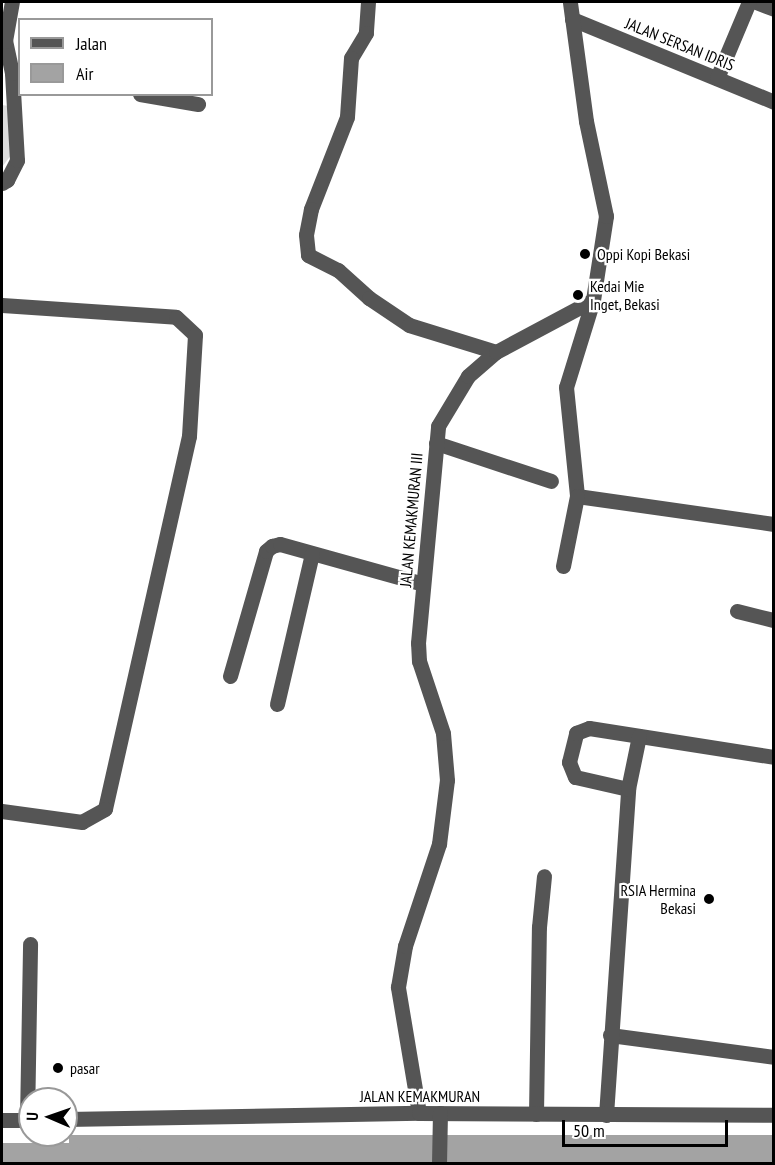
<!DOCTYPE html>
<style>
body{margin:0}
#map{position:relative;width:775px;height:1165px;overflow:hidden;background:#fff;font-family:"PT Sans Narrow",sans-serif}
div>[style]{position:absolute}
[style*='--x']{left:calc(var(--x)*1px);top:calc(var(--y)*1px);width:calc(var(--w)*1px);rotate:calc(var(--a)*1deg)}
.green>*{inset:0;background:#dcdcdc}
.water>*{inset:0;background:#a3a3a3;transform-origin:0 0}
.river>*{height:40px;margin:-20px;padding:0 20px;transform-origin:20px;border-radius:20px;background:#a3a3a3}
.minor>*{height:15px;margin:-7.5px;padding:0 7.5px;transform-origin:7.5px;border-radius:7.5px;background:#555}
.dots>*{width:16px;height:16px;translate:-50% -50%;box-sizing:border-box;border:3px solid #fff;border-radius:50%}
span{translate:-50% -50%;white-space:nowrap;text-align:center;line-height:1.15;-webkit-text-stroke:4.5px #fff;paint-order:stroke}
.street-label{font-size:16px;color:#000}
.poi-label{font-size:16px;color:#000}
.left{translate:0 -50%;text-align:left}
.right{translate:-100% -50%;text-align:right}
.frame{position:absolute;inset:0;border:3px solid #000;pointer-events:none}
.legend{position:absolute;left:18px;top:18px;width:195px;height:78px;box-sizing:border-box;background:#fff;border:2px solid #999;margin:0;padding:8px 10px;list-style:none;font-size:18px;color:#000}
.legend li{display:flex;align-items:center;gap:12px;height:30px}
.legend b{width:30px;border:2px solid #999}
.north{position:absolute;left:18px;top:1087px;width:60px;height:60px;box-sizing:border-box;background:#fff;border:2px solid #999;border-radius:50%;rotate:272deg;font-size:16px;font-weight:700;line-height:24px;text-align:center;color:#000}
.north::after{content:'';display:block;margin:auto;width:21px;height:27px;background:#000;clip-path:polygon(50% 0,100% 100%,50% 72%,0 100%)}
.scale{position:absolute;left:562px;top:1120px;width:166px;height:27px;box-sizing:border-box;border:3px solid #000;border-top:0;padding-left:8px;font-size:18px;line-height:21px;white-space:nowrap;color:#000;-webkit-text-stroke:4px #fff;paint-order:stroke}
</style>
<div id="map">
<div class="green">
<i style="clip-path:polygon(2px 105px,9px 106px,12px 154px,2px 167px)"></i>
</div>
<div class="water">
<i style="left:69px;top:1135px;width:705px;height:29px"></i>
</div>
<div class="river">
<i style="--x:2;--y:1163;--w:123;--a:0"></i>
</div>
<div class="minor">
<i style="--x:368;--y:2;--w:31;--a:94"></i>
<i style="--x:366;--y:33;--w:29;--a:121"></i>
<i style="--x:351;--y:58;--w:59;--a:93.9"></i>
<i style="--x:347;--y:117;--w:99;--a:111.4"></i>
<i style="--x:311;--y:209;--w:26;--a:101"></i>
<i style="--x:306;--y:235;--w:20;--a:84"></i>
<i style="--x:308;--y:255;--w:34;--a:27"></i>
<i style="--x:338;--y:270;--w:42;--a:42.1"></i>
<i style="--x:369;--y:298;--w:48;--a:34"></i>
<i style="--x:409;--y:325;--w:91;--a:17.2"></i>
<i style="--x:756;--y:2;--w:19;--a:21"></i>
<i style="--x:572;--y:19;--w:218;--a:22.3"></i>
<i style="--x:717;--y:78;--w:82;--a:-67.2"></i>
<i style="--x:140;--y:94;--w:59;--a:9.8"></i>
<i style="--x:2;--y:183;--w:6;--a:-31"></i>
<i style="--x:7;--y:180;--w:22;--a:-63"></i>
<i style="--x:17;--y:160;--w:87;--a:-93.3"></i>
<i style="--x:12;--y:73;--w:33;--a:-102"></i>
<i style="--x:5;--y:41;--w:40;--a:-80"></i>
<i style="--x:593;--y:300;--w:91;--a:107.2"></i>
<i style="--x:566;--y:387;--w:110;--a:84.2"></i>
<i style="--x:577;--y:496;--w:199;--a:8.1"></i>
<i style="--x:2;--y:305;--w:174;--a:3.9"></i>
<i style="--x:176;--y:317;--w:26;--a:43"></i>
<i style="--x:195;--y:335;--w:101;--a:93.4"></i>
<i style="--x:189;--y:436;--w:382;--a:102.7"></i>
<i style="--x:105;--y:809;--w:26;--a:151"></i>
<i style="--x:82;--y:822;--w:81;--a:-172.2"></i>
<i style="--x:436;--y:443;--w:121;--a:18.3"></i>
<i style="--x:563;--y:566;--w:71;--a:-78.7"></i>
<i style="--x:737;--y:611;--w:38;--a:14"></i>
<i style="--x:230;--y:676;--w:130;--a:-73.9"></i>
<i style="--x:266;--y:551;--w:8;--a:-40"></i>
<i style="--x:272;--y:546;--w:8;--a:-14"></i>
<i style="--x:280;--y:544;--w:148;--a:15.6"></i>
<i style="--x:277;--y:704;--w:154;--a:-76.9"></i>
<i style="--x:628;--y:789;--w:54;--a:-167.2"></i>
<i style="--x:575;--y:777;--w:16;--a:-112"></i>
<i style="--x:569;--y:762;--w:30;--a:-76"></i>
<i style="--x:576;--y:733;--w:14;--a:-21"></i>
<i style="--x:589;--y:728;--w:187;--a:8.9"></i>
<i style="--x:610;--y:1035;--w:165;--a:7.6"></i>
<i style="--x:419;--y:1113;--w:128;--a:-99.5"></i>
<i style="--x:398;--y:987;--w:42;--a:-80.3"></i>
<i style="--x:405;--y:946;--w:108;--a:-71.6"></i>
<i style="--x:439;--y:844;--w:64;--a:-82.9"></i>
<i style="--x:447;--y:780;--w:47;--a:-94.9"></i>
<i style="--x:443;--y:733;--w:76;--a:-108.4"></i>
<i style="--x:419;--y:661;--w:18;--a:-93"></i>
<i style="--x:418;--y:643;--w:218;--a:-84.7"></i>
<i style="--x:438;--y:426;--w:58;--a:-59"></i>
<i style="--x:468;--y:376;--w:37;--a:-41"></i>
<i style="--x:496;--y:352;--w:110;--a:-28.2"></i>
<i style="--x:593;--y:300;--w:85;--a:-81.2"></i>
<i style="--x:606;--y:216;--w:97;--a:-101.9"></i>
<i style="--x:586;--y:121;--w:120;--a:-97.7"></i>
<i style="--x:536;--y:1114;--w:187;--a:-89.1"></i>
<i style="--x:539;--y:927;--w:51;--a:-84.4"></i>
<i style="--x:606;--y:1115;--w:327;--a:-86.1"></i>
<i style="--x:628;--y:789;--w:54;--a:-78.3"></i>
<i style="--x:66;--y:1119;--w:353;--a:-1"></i>
<i style="--x:419;--y:1113;--w:355;--a:0.3"></i>
<i style="--x:2;--y:1120;--w:28;--a:0"></i>
<i style="--x:27;--y:1120;--w:176;--a:-89"></i>
<i style="--x:439;--y:1164;--w:51;--a:-88.9"></i>
</div>
<div class="dots">
<i style="left:585px;top:254px;background:#000"></i>
<i style="left:578px;top:295px;background:#000"></i>
<i style="left:709px;top:899px;background:#000"></i>
<i style="left:58px;top:1068px;background:#000"></i>
</div>
<div class="street-label">
<span style="left:680px;top:44px;rotate:22deg">JALAN SERSAN IDRIS</span>
<span style="left:411px;top:520px;rotate:-85deg">JALAN KEMAKMURAN III</span>
<span style="left:420px;top:1096px">JALAN KEMAKMURAN</span>
</div>
<div class="poi-label">
<span class="left" style="left:597px;top:254px">Oppi Kopi Bekasi</span>
<span class="left" style="left:590px;top:295px">Kedai Mie<br>Inget, Bekasi</span>
<span class="right" style="left:696px;top:899px">RSIA Hermina<br>Bekasi</span>
<span class="left" style="left:70px;top:1068px">pasar</span>
</div>
<div class="frame"></div>
<ul class="legend">
<li><b style="height:8px;background:#555"></b>Jalan</li>
<li><b style="height:16px;background:#a3a3a3"></b>Air</li>
</ul>
<div class="north">U</div>
<div class="scale">50 m</div>
</div>
